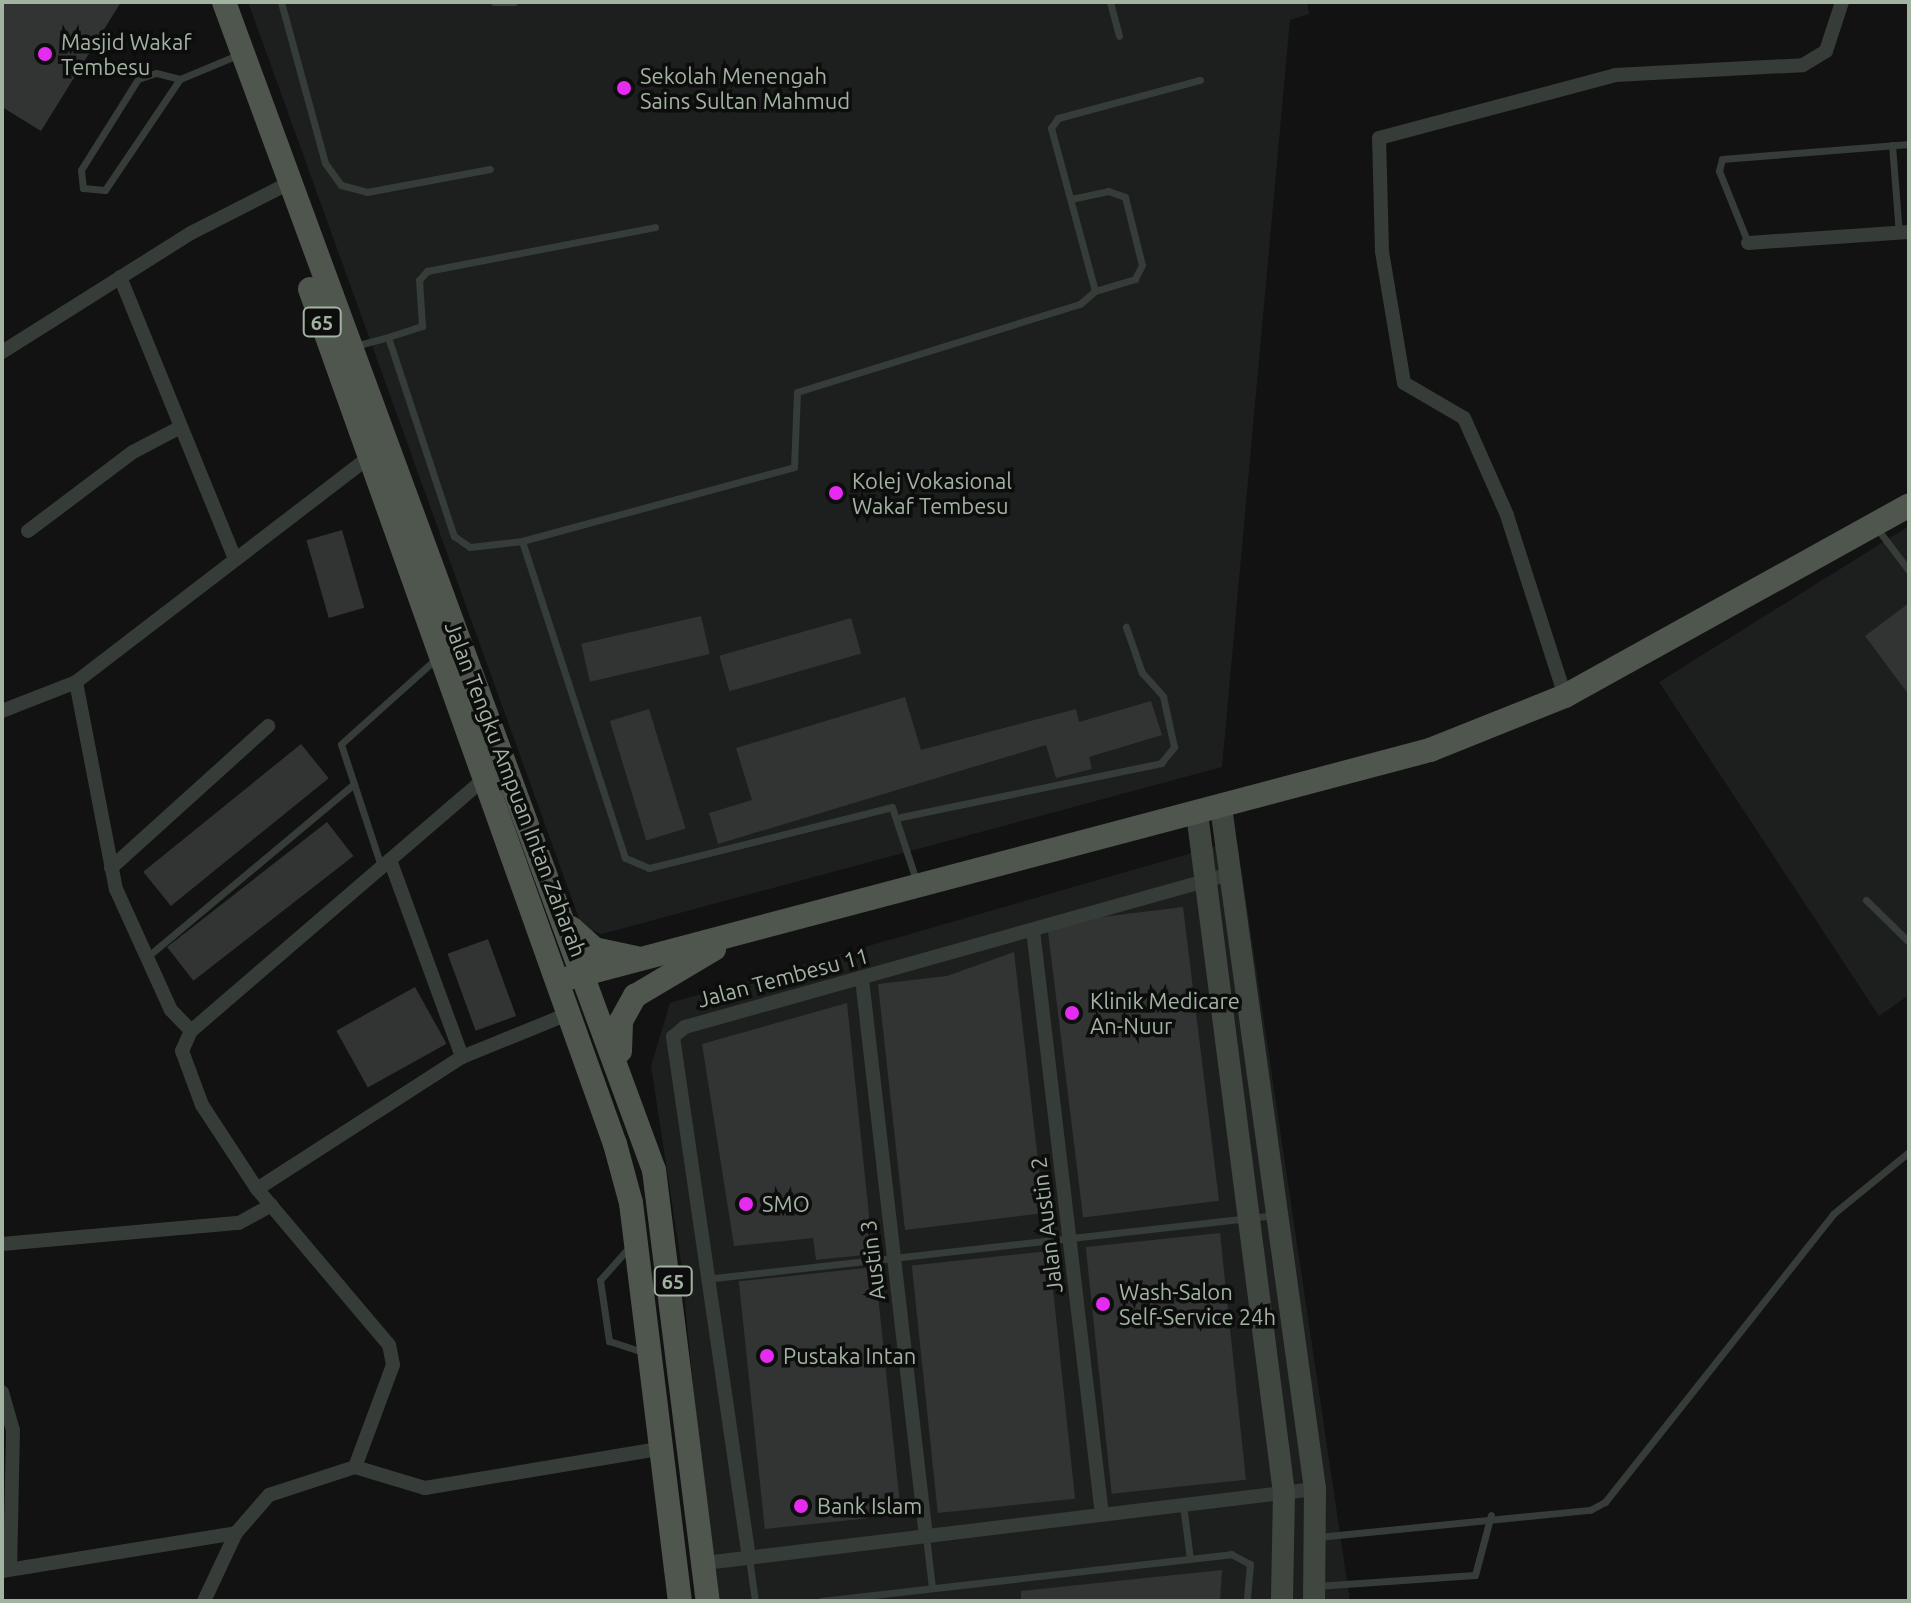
<!DOCTYPE html>
<style>
body{margin:0}
#map{position:relative;width:1911px;height:1603px;overflow:hidden;background:#111211;font-family:Ubuntu,sans-serif}
div>[style]{position:absolute}
[style*='--x']{left:calc(var(--x)*1px);top:calc(var(--y)*1px);width:calc(var(--w)*1px);rotate:calc(var(--a)*1deg)}
.built>*{inset:0;background:#1d1f1e}
.building>*{inset:0;background:#313432;transform-origin:0 0}
.lane>*{height:7px;margin:-3.5px;padding:0 3.5px;transform-origin:3.5px;border-radius:3.5px;background:#363c37}
.street>*{height:14px;margin:-7px;padding:0 7px;transform-origin:7px;border-radius:7px;background:#363c37}
.secondary>*{height:22px;margin:-11px;padding:0 11px;transform-origin:11px;border-radius:11px;background:#404740}
.primary>*{height:24px;margin:-12px;padding:0 12px;transform-origin:12px;border-radius:12px;background:#4e564e}
.dots>*{width:22px;height:22px;translate:-50% -50%;box-sizing:border-box;border:4px solid #0c0d0c;border-radius:50%}
span{translate:-50% -50%;white-space:nowrap;text-align:center;line-height:1.15;-webkit-text-stroke:7px #0c0d0c;paint-order:stroke}
.shield-label span{padding:2px 6px;background:#0c0d0c;border:2px solid;border-radius:6px;-webkit-text-stroke-width:0}
.shield-label{font-size:20px;color:#a2b3a2;font-weight:700}
.poi-label{font-size:22px;color:#a2b3a2}
.left{translate:0 -50%;text-align:left}
.street-label{font-size:22px;color:#a2b3a2}
.frame{position:absolute;inset:0;border:4px solid #a2b3a2;pointer-events:none}
</style>
<div id="map">
<div class="built">
<i style="clip-path:polygon(248px 2px,1307px 2px,1309px 14px,1290px 20px,1222px 767px,602px 934px,582px 927px)"></i>
<i style="clip-path:polygon(1909px 526px,1909px 995px,1879px 1016px,1659px 682px)"></i>
<i style="clip-path:polygon(1237px 840px,1350px 1601px,714px 1601px,681px 1262px,651px 1066px,670px 1003px)"></i>
</div>
<div class="building">
<i style="clip-path:polygon(2px 2px,121px 2px,41px 131px,2px 107px)"></i>
<i style="left:342px;top:530px;width:81px;height:37px;rotate:74deg"></i>
<i style="clip-path:polygon(1909px 603px,1909px 695px,1865px 636px)"></i>
<i style="left:701px;top:616px;width:39px;height:123px;rotate:77deg"></i>
<i style="left:851px;top:618px;width:37px;height:137px;rotate:74deg"></i>
<i style="clip-path:polygon(905px 697px,921px 750px,1076px 709px,1079px 722px,1151px 701px,1162px 735px,1089px 757px,1092px 769px,1056px 778px,1046px 745px,718px 844px,709px 813px,752px 800px,736px 748px)"></i>
<i style="left:649px;top:709px;width:125px;height:41px;rotate:73deg"></i>
<i style="left:301px;top:744px;width:44px;height:203px;rotate:51deg"></i>
<i style="left:327px;top:822px;width:43px;height:203px;rotate:52deg"></i>
<i style="left:1183px;top:907px;width:296px;height:137px;rotate:83deg"></i>
<i style="left:488px;top:939px;width:82px;height:43px;rotate:70deg"></i>
<i style="clip-path:polygon(1014px 952px,1044px 1213px,905px 1230px,878px 984px,947px 976px)"></i>
<i style="left:415px;top:987px;width:65px;height:90px;rotate:61deg"></i>
<i style="clip-path:polygon(847px 1003px,873px 1254px,816px 1260px,813px 1238px,734px 1246px,702px 1044px)"></i>
<i style="left:1220px;top:1233px;width:248px;height:135px;rotate:84deg"></i>
<i style="left:1049px;top:1251px;width:249px;height:138px;rotate:84deg"></i>
<i style="left:875px;top:1267px;width:249px;height:137px;rotate:84deg"></i>
<i style="clip-path:polygon(1222px 1570px,1220px 1601px,1021px 1601px,1021px 1591px)"></i>
</div>
<div class="lane">
<i style="--x:281;--y:2;--w:167;--a:74.7"></i>
<i style="--x:325;--y:163;--w:27;--a:54"></i>
<i style="--x:341;--y:185;--w:27;--a:15"></i>
<i style="--x:367;--y:192;--w:125;--a:-10.6"></i>
<i style="--x:494;--y:2;--w:20;--a:0"></i>
<i style="--x:1110;--y:2;--w:35;--a:75"></i>
<i style="--x:180;--y:79;--w:25;--a:-166"></i>
<i style="--x:156;--y:73;--w:19;--a:162"></i>
<i style="--x:138;--y:79;--w:107;--a:122.1"></i>
<i style="--x:81;--y:170;--w:18;--a:84"></i>
<i style="--x:83;--y:188;--w:22;--a:5"></i>
<i style="--x:105;--y:190;--w:134;--a:-56"></i>
<i style="--x:180;--y:79;--w:65;--a:-22.6"></i>
<i style="--x:1892;--y:145;--w:88;--a:85.5"></i>
<i style="--x:1071;--y:199;--w:38;--a:-12"></i>
<i style="--x:1108;--y:191;--w:18;--a:19"></i>
<i style="--x:1125;--y:197;--w:70;--a:76"></i>
<i style="--x:1142;--y:265;--w:16;--a:117"></i>
<i style="--x:1135;--y:279;--w:42;--a:163.3"></i>
<i style="--x:1748;--y:243;--w:78;--a:-111.9"></i>
<i style="--x:1719;--y:171;--w:12;--a:-76"></i>
<i style="--x:1722;--y:159;--w:188;--a:-4.6"></i>
<i style="--x:388;--y:337;--w:36;--a:-18"></i>
<i style="--x:422;--y:326;--w:46;--a:-93.7"></i>
<i style="--x:419;--y:280;--w:12;--a:-48"></i>
<i style="--x:427;--y:271;--w:232;--a:-10.9"></i>
<i style="--x:355;--y:346;--w:34;--a:-15"></i>
<i style="--x:388;--y:337;--w:210;--a:71.7"></i>
<i style="--x:454;--y:536;--w:19;--a:35"></i>
<i style="--x:470;--y:547;--w:52;--a:-6.6"></i>
<i style="--x:1876;--y:527;--w:55;--a:53.1"></i>
<i style="--x:901;--y:817;--w:266;--a:-11.7"></i>
<i style="--x:1161;--y:763;--w:21;--a:-51"></i>
<i style="--x:1174;--y:747;--w:52;--a:-102.2"></i>
<i style="--x:1163;--y:696;--w:31;--a:-132"></i>
<i style="--x:1142;--y:673;--w:49;--a:-109.2"></i>
<i style="--x:381;--y:866;--w:128;--a:-108.2"></i>
<i style="--x:341;--y:744;--w:130;--a:-41.9"></i>
<i style="--x:916;--y:880;--w:77;--a:-108.2"></i>
<i style="--x:892;--y:807;--w:251;--a:165.9"></i>
<i style="--x:649;--y:868;--w:26;--a:-157"></i>
<i style="--x:625;--y:858;--w:333;--a:-108"></i>
<i style="--x:522;--y:541;--w:282;--a:-15.2"></i>
<i style="--x:794;--y:467;--w:75;--a:-87.7"></i>
<i style="--x:797;--y:392;--w:296;--a:-17.3"></i>
<i style="--x:1080;--y:304;--w:20;--a:-41"></i>
<i style="--x:1095;--y:291;--w:169;--a:-105.1"></i>
<i style="--x:1051;--y:128;--w:12;--a:-55"></i>
<i style="--x:1058;--y:118;--w:147;--a:-15"></i>
<i style="--x:1866;--y:900;--w:60;--a:44.3"></i>
<i style="--x:147;--y:957;--w:270;--a:-39.9"></i>
<i style="--x:632;--y:1244;--w:48;--a:131.6"></i>
<i style="--x:600;--y:1280;--w:62;--a:81.6"></i>
<i style="--x:609;--y:1341;--w:38;--a:18"></i>
<i style="--x:714;--y:1278;--w:566;--a:-6.4"></i>
<i style="--x:1183;--y:1505;--w:54;--a:82.6"></i>
<i style="--x:926;--y:1536;--w:52;--a:83.4"></i>
<i style="--x:1318;--y:1537;--w:273;--a:-5.7"></i>
<i style="--x:1590;--y:1510;--w:17;--a:-28"></i>
<i style="--x:1605;--y:1502;--w:367;--a:-51.6"></i>
<i style="--x:1833;--y:1214;--w:98;--a:-39.2"></i>
<i style="--x:749;--y:1558;--w:43;--a:82.1"></i>
<i style="--x:1317;--y:1586;--w:158;--a:-4"></i>
<i style="--x:1475;--y:1575;--w:62;--a:-75.1"></i>
<i style="--x:821;--y:1601;--w:413;--a:-6.5"></i>
<i style="--x:1231;--y:1554;--w:21;--a:28"></i>
<i style="--x:1250;--y:1564;--w:37;--a:95"></i>
</div>
<div class="street">
<i style="--x:1748;--y:243;--w:161;--a:-3.9"></i>
<i style="--x:120;--y:277;--w:305;--a:67.8"></i>
<i style="--x:2;--y:352;--w:223;--a:-32.2"></i>
<i style="--x:191;--y:233;--w:108;--a:-27"></i>
<i style="--x:28;--y:531;--w:131;--a:-37"></i>
<i style="--x:133;--y:452;--w:52;--a:-27.6"></i>
<i style="--x:76;--y:682;--w:211;--a:79.1"></i>
<i style="--x:116;--y:889;--w:133;--a:65.6"></i>
<i style="--x:171;--y:1010;--w:29;--a:46"></i>
<i style="--x:1565;--y:696;--w:190;--a:-107.8"></i>
<i style="--x:1507;--y:515;--w:106;--a:-113.9"></i>
<i style="--x:1464;--y:418;--w:69;--a:-149.7"></i>
<i style="--x:1404;--y:383;--w:134;--a:-99.5"></i>
<i style="--x:1382;--y:251;--w:113;--a:-91.5"></i>
<i style="--x:1379;--y:138;--w:244;--a:-14.9"></i>
<i style="--x:1615;--y:75;--w:188;--a:-3"></i>
<i style="--x:1803;--y:65;--w:27;--a:-31"></i>
<i style="--x:1826;--y:51;--w:52;--a:-71.9"></i>
<i style="--x:2;--y:711;--w:79;--a:-21.4"></i>
<i style="--x:76;--y:682;--w:376;--a:-37.5"></i>
<i style="--x:390;--y:860;--w:210;--a:69.9"></i>
<i style="--x:111;--y:868;--w:212;--a:-42.1"></i>
<i style="--x:1033;--y:930;--w:589;--a:83.27"></i>
<i style="--x:862;--y:979;--w:561;--a:83.45"></i>
<i style="--x:257;--y:1189;--w:244;--a:-32.8"></i>
<i style="--x:462;--y:1057;--w:114;--a:-22.1"></i>
<i style="--x:2;--y:1244;--w:238;--a:-5.1"></i>
<i style="--x:239;--y:1223;--w:37;--a:-29"></i>
<i style="--x:2;--y:1392;--w:40;--a:74"></i>
<i style="--x:13;--y:1430;--w:139;--a:91.2"></i>
<i style="--x:355;--y:1467;--w:109;--a:-69.6"></i>
<i style="--x:393;--y:1365;--w:20;--a:-101"></i>
<i style="--x:389;--y:1345;--w:204;--a:-130.2"></i>
<i style="--x:257;--y:1189;--w:100;--a:-123.2"></i>
<i style="--x:202;--y:1105;--w:58;--a:-110.3"></i>
<i style="--x:182;--y:1051;--w:22;--a:-66"></i>
<i style="--x:191;--y:1031;--w:385;--a:-40.7"></i>
<i style="--x:749;--y:1558;--w:527;--a:-98.3"></i>
<i style="--x:673;--y:1037;--w:16;--a:-40"></i>
<i style="--x:685;--y:1027;--w:566;--a:-15.68"></i>
<i style="--x:705;--y:1563;--w:614;--a:-6.92"></i>
<i style="--x:2;--y:1571;--w:237;--a:-9.2"></i>
<i style="--x:204;--y:1601;--w:75;--a:-64.8"></i>
<i style="--x:236;--y:1533;--w:50;--a:-49"></i>
<i style="--x:269;--y:1495;--w:90;--a:-18"></i>
<i style="--x:355;--y:1467;--w:73;--a:16.7"></i>
<i style="--x:425;--y:1488;--w:241;--a:-9.5"></i>
</div>
<div class="secondary">
<i style="--x:1221;--y:807;--w:688;--a:82.15"></i>
<i style="--x:1315;--y:1489;--w:112;--a:90.5"></i>
<i style="--x:1197;--y:813;--w:686;--a:82.71"></i>
<i style="--x:1284;--y:1493;--w:108;--a:91.1"></i>
</div>
<div class="primary">
<i style="--x:224;--y:2;--w:1245;--a:69.79"></i>
<i style="--x:654;--y:1170;--w:434;--a:82.9"></i>
<i style="--x:310;--y:289;--w:908;--a:70.37"></i>
<i style="--x:615;--y:1144;--w:61;--a:74.8"></i>
<i style="--x:631;--y:1203;--w:401;--a:83"></i>
<i style="--x:571;--y:928;--w:31;--a:42"></i>
<i style="--x:594;--y:949;--w:43;--a:12.1"></i>
<i style="--x:569;--y:978;--w:891;--a:-14.83"></i>
<i style="--x:1430;--y:750;--w:145;--a:-21.8"></i>
<i style="--x:1565;--y:696;--w:393;--a:-29"></i>
<i style="--x:620;--y:1051;--w:30;--a:-88"></i>
<i style="--x:621;--y:1021;--w:29;--a:-61"></i>
<i style="--x:635;--y:996;--w:92;--a:-30.7"></i>
</div>
<div class="dots">
<i style="left:45px;top:54px;background:#e62bf1"></i>
<i style="left:624px;top:88px;background:#e62bf1"></i>
<i style="left:836px;top:493px;background:#e62bf1"></i>
<i style="left:1072px;top:1013px;background:#e62bf1"></i>
<i style="left:746px;top:1204px;background:#e62bf1"></i>
<i style="left:1103px;top:1304px;background:#e62bf1"></i>
<i style="left:767px;top:1356px;background:#e62bf1"></i>
<i style="left:801px;top:1506px;background:#e62bf1"></i>
</div>
<div class="shield-label">
<span style="left:322px;top:322px">65</span>
<span style="left:673px;top:1281px">65</span>
</div>
<div class="poi-label">
<span class="left" style="left:61px;top:54px">Masjid Wakaf<br>Tembesu</span>
<span class="left" style="left:640px;top:88px">Sekolah Menengah<br>Sains Sultan Mahmud</span>
<span class="left" style="left:852px;top:493px">Kolej Vokasional<br>Wakaf Tembesu</span>
<span class="left" style="left:1090px;top:1013px">Klinik Medicare<br>An-Nuur</span>
<span class="left" style="left:762px;top:1204px">SMO</span>
<span class="left" style="left:1119px;top:1304px">Wash-Salon<br>Self-Service 24h</span>
<span class="left" style="left:783px;top:1356px">Pustaka Intan</span>
<span class="left" style="left:817px;top:1506px">Bank Islam</span>
</div>
<div class="street-label">
<span style="left:516px;top:789px;rotate:69deg">Jalan Tengku Ampuan Intan Zaharah</span>
<span style="left:783px;top:977px;rotate:-15deg">Jalan Tembesu 11</span>
<span style="left:1046px;top:1225px;rotate:-97deg">Jalan Austin 2</span>
<span style="left:872px;top:1260px;rotate:-97deg">Austin 3</span>
</div>
<div class="frame"></div>
</div>
